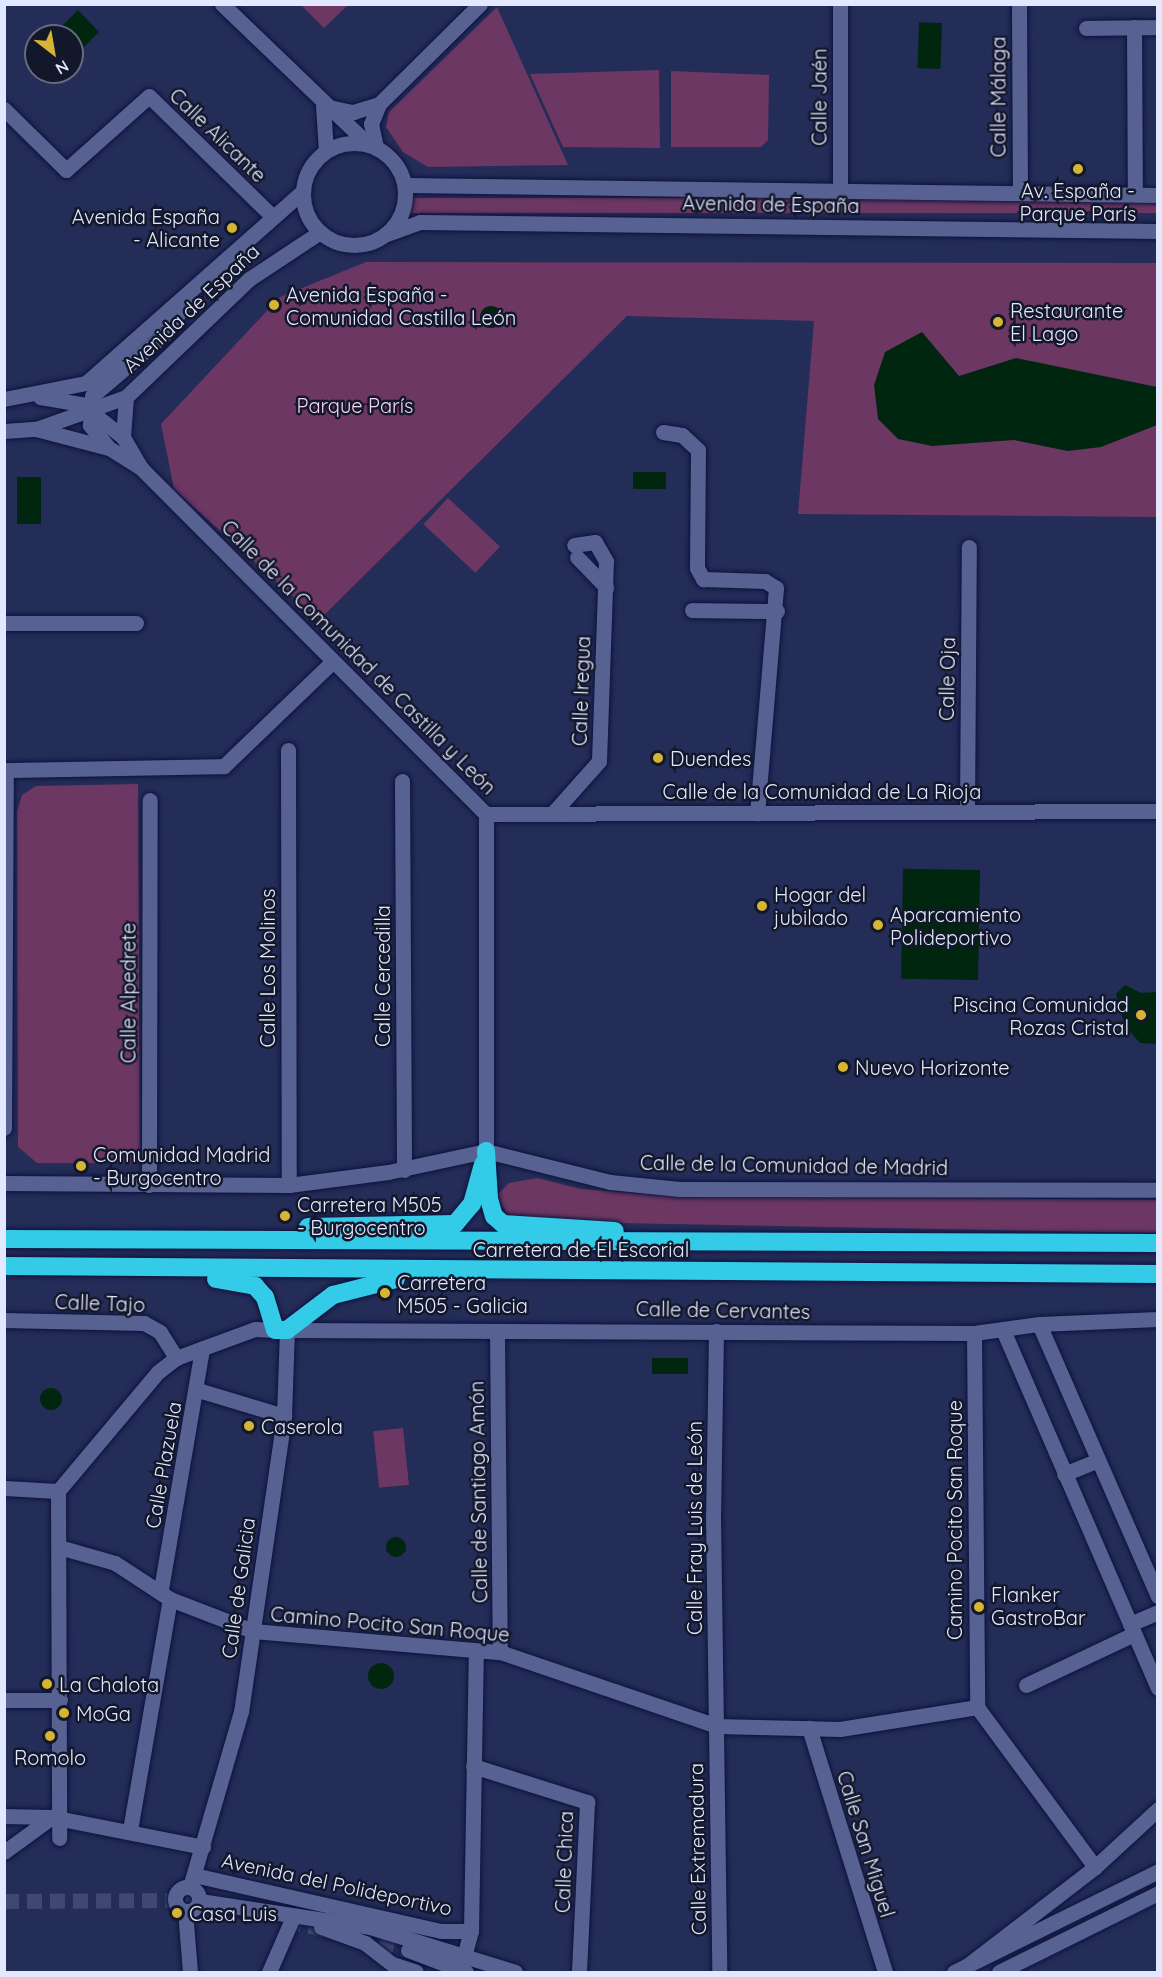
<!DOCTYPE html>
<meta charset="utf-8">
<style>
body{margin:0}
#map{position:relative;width:1162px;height:1977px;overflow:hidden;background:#242c58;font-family:Quicksand,sans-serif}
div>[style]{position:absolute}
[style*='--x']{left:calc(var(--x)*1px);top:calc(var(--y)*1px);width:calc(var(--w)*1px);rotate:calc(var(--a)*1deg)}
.green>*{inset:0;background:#6c3863;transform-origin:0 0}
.water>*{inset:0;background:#002610;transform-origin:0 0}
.round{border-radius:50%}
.minor-tunnel>*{height:15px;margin-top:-7.5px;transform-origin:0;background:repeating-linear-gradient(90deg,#404871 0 15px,transparent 0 23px)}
.roads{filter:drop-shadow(0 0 2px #0e123c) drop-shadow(0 0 2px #0e123c)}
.minor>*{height:15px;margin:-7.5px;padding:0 7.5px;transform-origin:7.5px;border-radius:7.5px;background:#576293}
.minor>.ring{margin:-7.5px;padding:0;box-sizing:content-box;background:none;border:15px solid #576293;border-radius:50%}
.highway>*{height:18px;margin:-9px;padding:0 9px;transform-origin:9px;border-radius:9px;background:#33cbe7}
.dots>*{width:16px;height:16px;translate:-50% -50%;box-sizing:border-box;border:3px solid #13172a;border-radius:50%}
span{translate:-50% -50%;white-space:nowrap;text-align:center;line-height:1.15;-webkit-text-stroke:5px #13172a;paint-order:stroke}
.street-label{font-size:20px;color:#e2e8ff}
.poi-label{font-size:20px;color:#e2e8ff}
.right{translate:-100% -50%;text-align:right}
.left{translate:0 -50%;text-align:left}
.park-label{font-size:20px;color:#f5d2ed}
.frame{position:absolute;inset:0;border:6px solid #e2e8ff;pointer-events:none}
.north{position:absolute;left:24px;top:24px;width:60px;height:60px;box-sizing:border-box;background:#13172a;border:2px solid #666b7f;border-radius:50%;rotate:149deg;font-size:16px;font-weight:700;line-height:24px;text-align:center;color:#e2e8ff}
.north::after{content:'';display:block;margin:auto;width:21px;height:27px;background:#d6b534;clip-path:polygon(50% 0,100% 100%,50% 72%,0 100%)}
</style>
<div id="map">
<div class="green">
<i style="clip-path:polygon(301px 5px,348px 5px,324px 28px)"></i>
<i style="clip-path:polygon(497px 7px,568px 165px,428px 167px,403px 152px,386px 127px,389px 112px)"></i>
<i style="clip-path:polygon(659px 70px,660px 148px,563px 147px,530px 74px)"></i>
<i style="clip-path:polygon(671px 71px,769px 75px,768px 140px,761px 147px,671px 147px)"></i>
<i style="left:409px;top:198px;width:748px;height:15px"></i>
<i style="clip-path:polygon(366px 262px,1157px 263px,1157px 517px,798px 514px,814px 321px,627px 316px,319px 620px,174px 489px,161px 424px,280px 297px)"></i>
<i style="left:448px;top:498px;width:71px;height:36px;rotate:43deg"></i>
<i style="clip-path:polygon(138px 784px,140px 1163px,37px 1163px,18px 1147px,17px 812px,22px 795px,36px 786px)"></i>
<i style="clip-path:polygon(537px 1178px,581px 1189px,672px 1196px,1157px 1200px,1157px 1233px,511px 1221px,497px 1195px,509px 1183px)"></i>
<i style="left:403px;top:1428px;width:57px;height:30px;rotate:84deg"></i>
</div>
<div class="water">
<i style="clip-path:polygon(78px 10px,99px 32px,72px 59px,72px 36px,52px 36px)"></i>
<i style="left:942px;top:23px;width:46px;height:23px;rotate:92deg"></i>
<i class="round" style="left:480px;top:306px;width:22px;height:22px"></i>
<i style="clip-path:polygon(922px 332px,959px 376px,1016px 358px,1157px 387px,1157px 425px,1101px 447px,1068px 451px,1014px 440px,932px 446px,898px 439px,878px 419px,874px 385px,885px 352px)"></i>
<i style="left:633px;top:472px;width:33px;height:17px"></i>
<i style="left:17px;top:477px;width:24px;height:47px"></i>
<i style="left:980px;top:870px;width:110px;height:77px;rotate:91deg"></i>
<i style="clip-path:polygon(1125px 985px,1141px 993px,1157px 992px,1157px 1044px,1140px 1043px,1125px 1026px,1116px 994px)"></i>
<i style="left:652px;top:1358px;width:36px;height:16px"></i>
<i class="round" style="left:40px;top:1388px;width:22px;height:22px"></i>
<i class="round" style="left:386px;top:1537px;width:20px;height:20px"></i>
<i class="round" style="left:368px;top:1663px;width:26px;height:26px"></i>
</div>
<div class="minor-tunnel">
<i style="--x:4;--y:1901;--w:181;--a:-0.3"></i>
<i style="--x:185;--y:1900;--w:26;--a:11"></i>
<i style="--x:287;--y:1920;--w:49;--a:14.3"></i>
<i style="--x:357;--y:1937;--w:53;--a:14.3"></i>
</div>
<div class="roads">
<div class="minor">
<i style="--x:222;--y:4;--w:202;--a:43.8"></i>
<i style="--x:840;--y:4;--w:186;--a:90"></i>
<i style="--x:1019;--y:4;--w:186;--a:89.7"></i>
<i style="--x:1134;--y:27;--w:167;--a:89.7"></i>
<i style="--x:1086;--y:28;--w:72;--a:-0.8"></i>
<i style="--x:323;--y:105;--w:46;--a:86.3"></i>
<i style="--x:324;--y:106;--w:30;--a:12"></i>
<i style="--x:353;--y:112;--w:27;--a:-17"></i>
<i style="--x:4;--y:109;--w:87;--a:44.5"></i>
<i style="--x:66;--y:170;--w:111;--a:-41.7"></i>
<i style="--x:149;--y:96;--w:172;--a:44.3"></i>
<i class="ring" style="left:303px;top:143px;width:87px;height:87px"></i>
<i style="--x:376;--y:147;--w:24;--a:-102"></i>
<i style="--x:371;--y:124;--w:22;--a:-68"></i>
<i style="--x:379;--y:104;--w:142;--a:-44.7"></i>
<i style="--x:406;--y:185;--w:752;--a:0.76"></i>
<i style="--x:387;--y:234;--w:35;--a:-20"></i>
<i style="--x:420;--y:222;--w:738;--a:0.7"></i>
<i style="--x:40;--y:397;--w:42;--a:9.7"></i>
<i style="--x:81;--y:404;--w:53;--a:38.2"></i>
<i style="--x:123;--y:437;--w:34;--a:60"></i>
<i style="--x:4;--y:399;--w:84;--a:-11"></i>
<i style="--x:86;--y:383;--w:290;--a:-41.5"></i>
<i style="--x:36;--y:429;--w:75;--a:14.6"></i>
<i style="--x:109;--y:448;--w:39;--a:32"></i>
<i style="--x:142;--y:469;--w:487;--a:45.1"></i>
<i style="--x:486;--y:814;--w:337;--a:90"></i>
<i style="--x:4;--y:431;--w:32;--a:-4"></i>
<i style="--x:36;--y:429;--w:96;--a:-19.6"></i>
<i style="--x:126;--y:397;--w:170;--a:-43.8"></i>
<i style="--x:249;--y:279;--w:85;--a:-33.5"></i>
<i style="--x:663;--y:432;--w:19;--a:9"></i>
<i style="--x:682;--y:435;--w:22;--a:43"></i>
<i style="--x:698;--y:450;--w:118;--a:90.5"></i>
<i style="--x:697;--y:568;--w:13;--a:61"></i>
<i style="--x:703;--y:579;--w:62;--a:1.8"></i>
<i style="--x:765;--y:581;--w:13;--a:32"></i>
<i style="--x:776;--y:588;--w:226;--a:94.8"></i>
<i style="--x:123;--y:437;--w:40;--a:-85.7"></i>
<i style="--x:109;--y:448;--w:30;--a:-130"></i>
<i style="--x:90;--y:425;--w:29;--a:-86"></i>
<i style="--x:92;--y:396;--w:99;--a:-40.5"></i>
<i style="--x:167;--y:332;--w:34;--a:-58"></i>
<i style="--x:577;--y:557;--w:42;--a:46"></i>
<i style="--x:692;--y:610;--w:85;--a:0.7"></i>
<i style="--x:4;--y:623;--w:132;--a:0"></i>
<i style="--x:288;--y:750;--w:435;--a:89.9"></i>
<i style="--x:4;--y:770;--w:220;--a:-1"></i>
<i style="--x:224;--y:766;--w:151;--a:-43.9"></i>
<i style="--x:402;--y:781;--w:389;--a:89.7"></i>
<i style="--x:967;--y:811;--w:264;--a:-89.6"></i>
<i style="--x:486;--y:814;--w:672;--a:-0.26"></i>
<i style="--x:552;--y:814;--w:71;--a:-48.4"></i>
<i style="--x:599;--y:761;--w:200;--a:-88"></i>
<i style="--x:606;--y:561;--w:22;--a:-120"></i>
<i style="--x:595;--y:542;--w:21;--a:172"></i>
<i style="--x:4;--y:1128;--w:358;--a:-89.7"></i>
<i style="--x:4;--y:1183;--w:285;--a:0.4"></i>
<i style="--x:289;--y:1185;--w:100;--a:-7.5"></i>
<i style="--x:388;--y:1172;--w:100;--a:-12.1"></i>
<i style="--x:486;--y:1151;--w:128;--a:14"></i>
<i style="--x:610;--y:1182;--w:70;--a:5.7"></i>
<i style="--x:680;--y:1189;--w:478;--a:0.1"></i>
<i style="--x:149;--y:1185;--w:385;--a:-89.9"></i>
<i style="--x:4;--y:1320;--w:140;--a:1.2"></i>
<i style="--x:144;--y:1323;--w:18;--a:29"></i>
<i style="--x:160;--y:1332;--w:31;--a:58"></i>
<i style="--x:1039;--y:1324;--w:297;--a:66.4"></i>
<i style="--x:1003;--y:1330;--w:390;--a:66.6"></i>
<i style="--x:497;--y:1331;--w:321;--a:89.5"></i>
<i style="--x:716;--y:1331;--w:184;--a:90.9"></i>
<i style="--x:713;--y:1515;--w:457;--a:89.2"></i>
<i style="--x:974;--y:1333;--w:374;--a:89.5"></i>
<i style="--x:198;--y:1390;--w:90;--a:16.8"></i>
<i style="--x:1064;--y:1474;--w:35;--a:-22"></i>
<i style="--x:4;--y:1488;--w:54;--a:3.2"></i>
<i style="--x:58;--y:1491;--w:347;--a:89.8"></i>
<i style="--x:58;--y:1491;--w:155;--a:-50"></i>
<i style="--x:158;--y:1372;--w:23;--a:-38"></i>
<i style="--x:176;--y:1358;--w:84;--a:-20.2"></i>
<i style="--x:255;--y:1329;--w:20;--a:3"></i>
<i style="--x:59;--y:1547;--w:58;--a:15.9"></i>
<i style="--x:115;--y:1563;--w:66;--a:33.2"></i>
<i style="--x:170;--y:1599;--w:89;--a:21.1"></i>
<i style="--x:253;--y:1631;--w:248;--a:4.9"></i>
<i style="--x:500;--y:1652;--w:229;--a:18.8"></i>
<i style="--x:717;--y:1726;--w:123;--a:1.4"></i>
<i style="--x:840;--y:1729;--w:139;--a:-9.1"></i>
<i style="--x:977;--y:1707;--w:199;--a:53.6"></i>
<i style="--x:161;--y:1589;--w:244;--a:-80.3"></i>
<i style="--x:1130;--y:1624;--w:30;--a:-23"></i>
<i style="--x:1026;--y:1685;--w:119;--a:-25.3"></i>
<i style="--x:4;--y:1700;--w:56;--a:0"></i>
<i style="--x:809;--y:1728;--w:256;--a:72.7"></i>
<i style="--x:473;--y:1766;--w:120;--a:17.5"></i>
<i style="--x:587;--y:1802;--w:170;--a:92.7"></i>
<i style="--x:4;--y:1816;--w:48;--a:1.2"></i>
<i style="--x:130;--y:1830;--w:234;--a:-80.2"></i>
<i style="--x:4;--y:1852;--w:59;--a:-36.1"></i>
<i style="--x:52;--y:1817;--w:154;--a:11.2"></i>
<i style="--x:194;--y:1875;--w:253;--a:12.8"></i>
<i style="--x:441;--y:1931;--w:30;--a:0"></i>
<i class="ring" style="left:175px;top:1887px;width:9px;height:9px"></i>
<i style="--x:190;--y:1887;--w:182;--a:-73.8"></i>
<i style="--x:241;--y:1712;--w:299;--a:-81.7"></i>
<i style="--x:284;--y:1416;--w:86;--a:-88"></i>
<i style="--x:287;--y:1330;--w:687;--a:0.25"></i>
<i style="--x:974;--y:1333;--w:66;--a:-7.9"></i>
<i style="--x:1039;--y:1324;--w:119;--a:-2.4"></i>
<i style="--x:200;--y:1901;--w:172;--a:8.7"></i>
<i style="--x:370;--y:1927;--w:152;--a:17.2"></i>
<i style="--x:185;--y:1911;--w:61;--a:85.3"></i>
<i style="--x:321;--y:1927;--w:47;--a:20"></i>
<i style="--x:365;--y:1943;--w:34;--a:38"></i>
<i style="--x:392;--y:1964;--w:25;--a:18"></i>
<i style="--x:408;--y:1950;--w:62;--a:20.8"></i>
<i style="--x:465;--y:1953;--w:23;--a:-75"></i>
<i style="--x:471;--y:1931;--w:280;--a:-89"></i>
<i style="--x:964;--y:1968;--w:165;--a:-37.6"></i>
<i style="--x:1095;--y:1867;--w:86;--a:-42.6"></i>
<i style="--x:269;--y:1972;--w:60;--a:-66.4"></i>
<i style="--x:954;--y:1972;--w:228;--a:-26.3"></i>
<i style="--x:999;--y:1972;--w:178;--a:-26.4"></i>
</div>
<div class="highway">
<i style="--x:486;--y:1151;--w:48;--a:86.4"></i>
<i style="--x:489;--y:1199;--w:18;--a:74"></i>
<i style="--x:494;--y:1216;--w:12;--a:42"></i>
<i style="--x:503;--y:1224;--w:112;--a:3.6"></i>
<i style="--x:308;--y:1227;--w:147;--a:-1.2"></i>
<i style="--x:455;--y:1224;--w:26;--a:-50"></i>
<i style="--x:472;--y:1204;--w:41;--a:-74.6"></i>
<i style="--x:4;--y:1239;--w:1154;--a:0.2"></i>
<i style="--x:4;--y:1266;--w:1154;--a:0.4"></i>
<i style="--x:216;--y:1279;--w:40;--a:10"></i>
<i style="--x:255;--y:1286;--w:15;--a:48"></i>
<i style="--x:265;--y:1297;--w:34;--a:73"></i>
<i style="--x:275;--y:1330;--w:12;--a:0"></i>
<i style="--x:287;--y:1330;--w:58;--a:-37.3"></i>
<i style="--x:333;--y:1295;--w:65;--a:-14.3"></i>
</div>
</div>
<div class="dots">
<i style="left:1078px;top:169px;background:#d6b534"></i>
<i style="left:232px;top:228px;background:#d6b534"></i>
<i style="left:274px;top:305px;background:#d6b534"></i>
<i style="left:998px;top:322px;background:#d6b534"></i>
<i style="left:658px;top:758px;background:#d6b534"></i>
<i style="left:762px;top:906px;background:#d6b534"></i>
<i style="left:878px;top:925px;background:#d6b534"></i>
<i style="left:1141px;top:1015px;background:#d6b534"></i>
<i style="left:843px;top:1067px;background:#d6b534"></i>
<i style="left:81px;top:1166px;background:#d6b534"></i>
<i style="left:285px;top:1216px;background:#d6b534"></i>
<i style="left:385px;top:1293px;background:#d6b534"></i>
<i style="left:249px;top:1426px;background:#d6b534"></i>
<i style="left:979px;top:1607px;background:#d6b534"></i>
<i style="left:47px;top:1684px;background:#d6b534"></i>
<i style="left:64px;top:1713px;background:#d6b534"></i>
<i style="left:50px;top:1736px;background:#d6b534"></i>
<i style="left:177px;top:1913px;background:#d6b534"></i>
</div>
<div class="street-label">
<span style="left:819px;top:97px;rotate:-90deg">Calle Jaén</span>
<span style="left:998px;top:97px;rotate:-90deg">Calle Málaga</span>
<span style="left:218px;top:135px;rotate:44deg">Calle Alicante</span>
<span style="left:771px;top:204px;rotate:1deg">Avenida de España</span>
<span style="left:191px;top:308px;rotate:-43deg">Avenida de España</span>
<span style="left:359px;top:657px;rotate:45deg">Calle de la Comunidad de Castilla y León</span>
<span style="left:947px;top:679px;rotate:-89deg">Calle Oja</span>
<span style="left:581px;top:691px;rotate:-88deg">Calle Iregua</span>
<span style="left:822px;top:791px">Calle de la Comunidad de La Rioja</span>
<span style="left:267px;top:968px;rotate:-90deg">Calle Los Molinos</span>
<span style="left:382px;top:976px;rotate:-90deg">Calle Cercedilla</span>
<span style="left:128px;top:993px;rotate:-90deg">Calle Alpedrete</span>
<span style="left:794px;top:1165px;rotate:1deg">Calle de la Comunidad de Madrid</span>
<span style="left:581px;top:1249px">Carretera de El Escorial</span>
<span style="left:100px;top:1303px;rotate:2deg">Calle Tajo</span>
<span style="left:723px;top:1310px;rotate:1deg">Calle de Cervantes</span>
<span style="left:163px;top:1465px;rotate:-80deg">Calle Plazuela</span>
<span style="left:478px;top:1492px;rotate:-91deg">Calle de Santiago Amón</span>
<span style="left:954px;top:1520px;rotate:-90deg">Camino Pocito San Roque</span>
<span style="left:694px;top:1528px;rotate:-90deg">Calle Fray Luis de León</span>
<span style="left:238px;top:1588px;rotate:-82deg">Calle de Galicia</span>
<span style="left:390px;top:1624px;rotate:5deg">Camino Pocito San Roque</span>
<span style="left:866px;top:1844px;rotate:73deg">Calle San Miguel</span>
<span style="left:697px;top:1849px;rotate:-91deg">Calle Extremadura</span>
<span style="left:564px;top:1862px;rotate:-88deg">Calle Chica</span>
<span style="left:337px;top:1884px;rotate:12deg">Avenida del Polideportivo</span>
</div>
<div class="poi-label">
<span style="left:1078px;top:202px">Av. España -<br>Parque París</span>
<span class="right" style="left:220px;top:228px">Avenida España<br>- Alicante</span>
<span class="left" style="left:286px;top:306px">Avenida España -<br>Comunidad Castilla León</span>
<span class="left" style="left:1010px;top:322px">Restaurante<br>El Lago</span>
<span class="left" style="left:670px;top:758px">Duendes</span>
<span class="left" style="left:774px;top:906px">Hogar del<br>jubilado</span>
<span class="left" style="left:890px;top:926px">Aparcamiento<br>Polideportivo</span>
<span class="right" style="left:1129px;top:1016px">Piscina Comunidad<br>Rozas Cristal</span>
<span class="left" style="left:855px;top:1067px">Nuevo Horizonte</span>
<span class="left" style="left:93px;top:1166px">Comunidad Madrid<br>- Burgocentro</span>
<span class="left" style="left:297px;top:1216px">Carretera M505<br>- Burgocentro</span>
<span class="left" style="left:397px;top:1294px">Carretera<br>M505 - Galicia</span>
<span class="left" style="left:261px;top:1426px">Caserola</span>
<span class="left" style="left:991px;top:1606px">Flanker<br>GastroBar</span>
<span class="left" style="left:59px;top:1684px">La Chalota</span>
<span class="left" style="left:76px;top:1713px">MoGa</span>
<span style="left:50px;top:1757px">Romolo</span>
<span class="left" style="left:189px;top:1913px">Casa Luis</span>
</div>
<div class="park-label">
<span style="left:355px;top:405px">Parque París</span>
</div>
<div class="frame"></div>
<div class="north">N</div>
</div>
